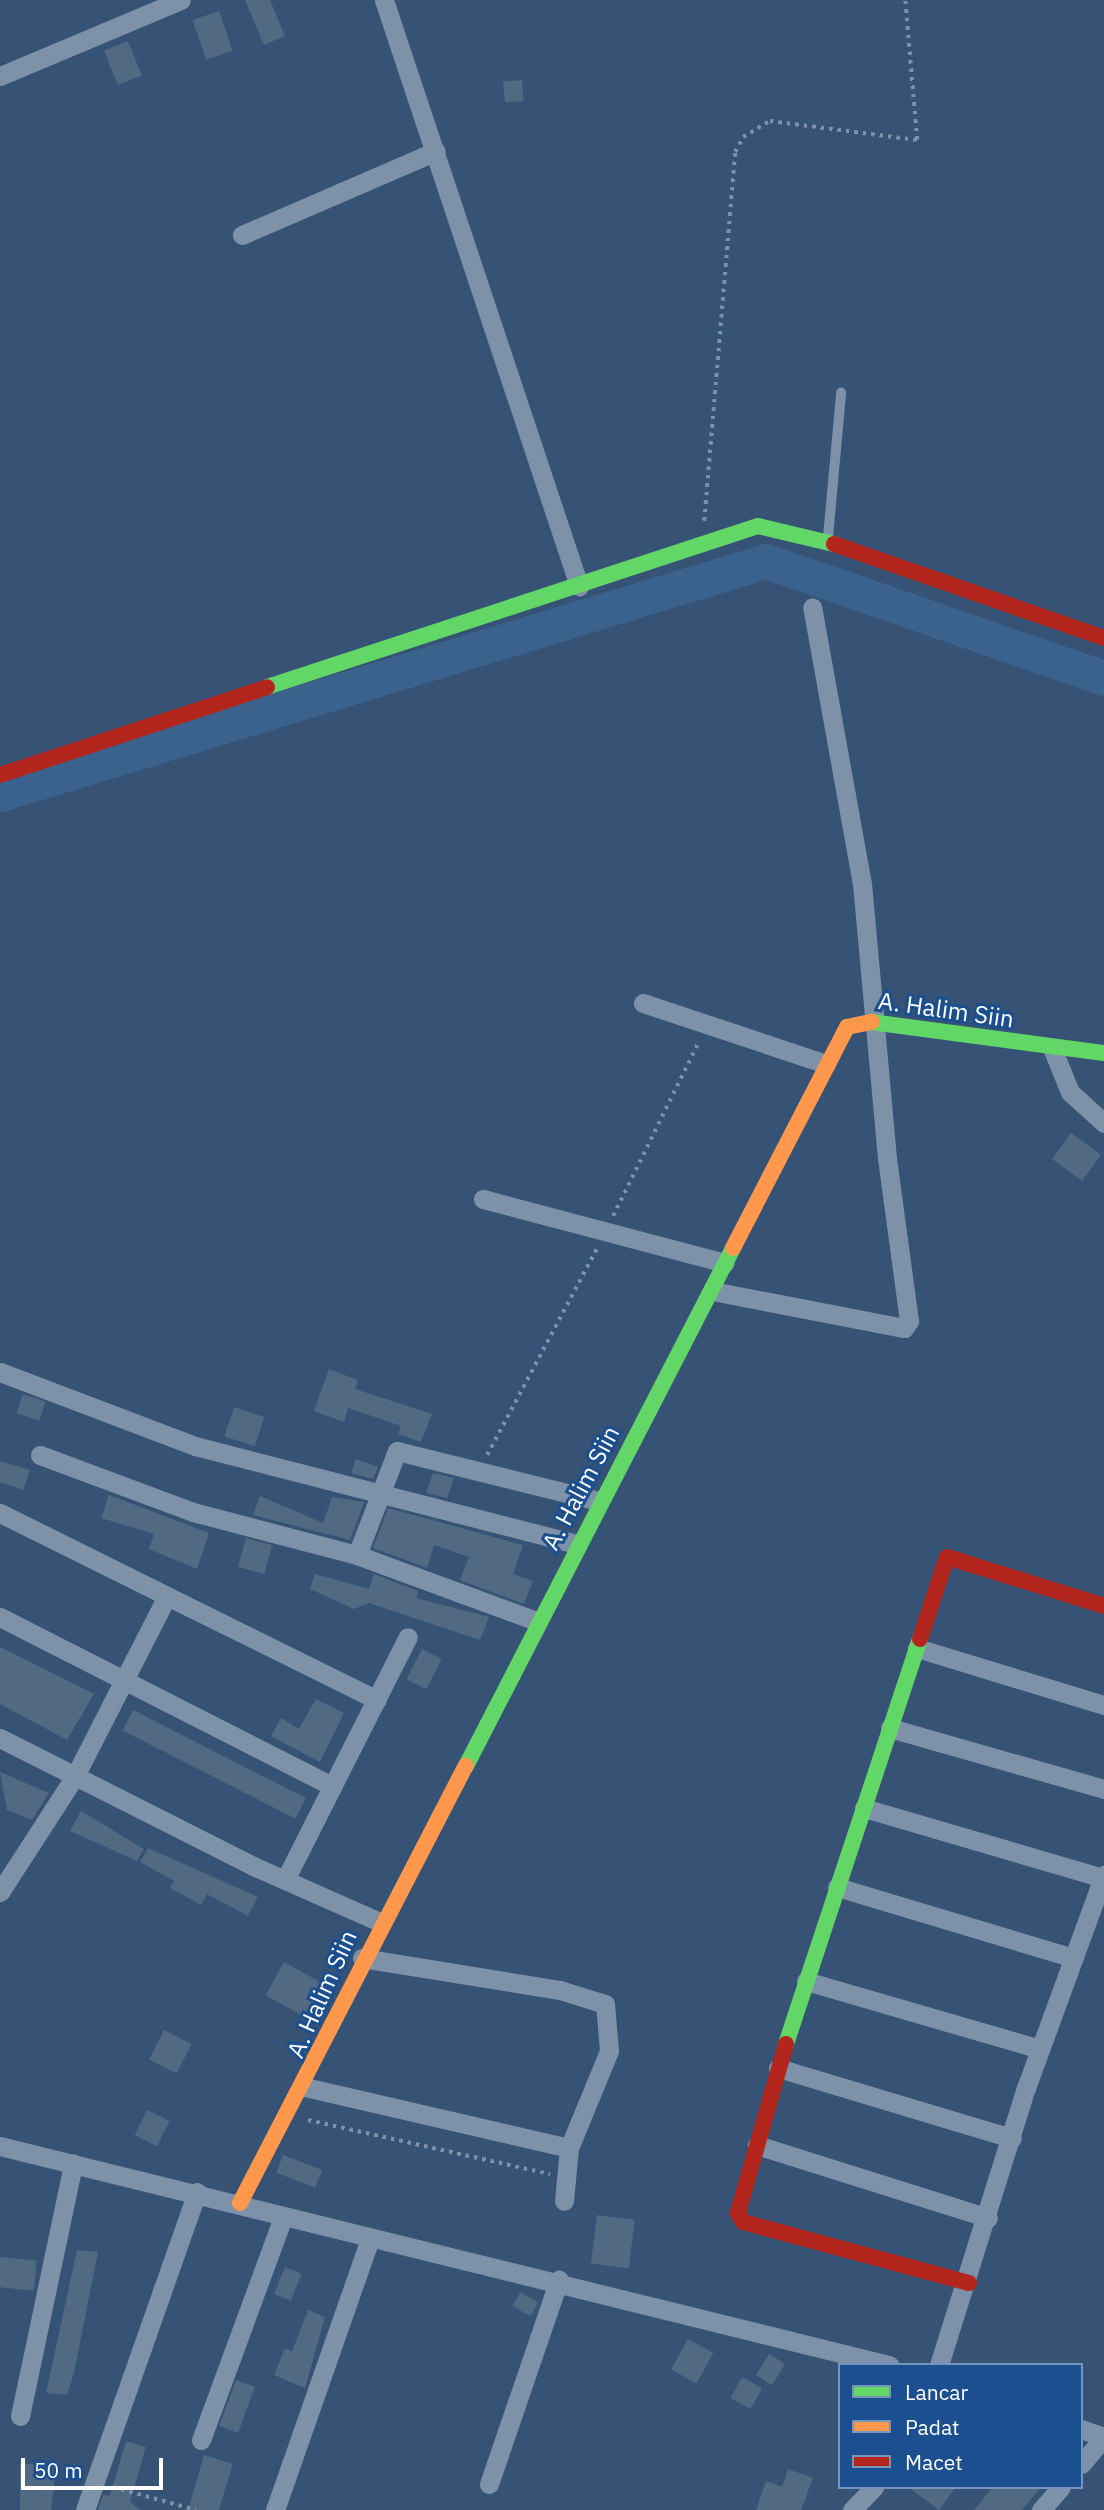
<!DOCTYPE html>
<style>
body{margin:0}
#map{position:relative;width:1104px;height:2510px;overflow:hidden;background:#365274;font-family:"IBM Plex Sans",sans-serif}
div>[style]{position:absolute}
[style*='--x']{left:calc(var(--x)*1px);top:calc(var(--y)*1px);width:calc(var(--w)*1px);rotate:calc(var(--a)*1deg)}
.river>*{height:35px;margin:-17.5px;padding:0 17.5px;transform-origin:17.5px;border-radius:17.5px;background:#3b618d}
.building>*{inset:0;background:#526984;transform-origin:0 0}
.path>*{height:3.5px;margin-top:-1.75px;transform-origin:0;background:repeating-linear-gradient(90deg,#7d92a8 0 3.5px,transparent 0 8.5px)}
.lane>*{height:10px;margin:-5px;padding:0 5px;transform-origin:5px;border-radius:5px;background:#7d92a8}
.street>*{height:19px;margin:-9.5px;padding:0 9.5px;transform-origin:9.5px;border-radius:9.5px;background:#7d92a8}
.fast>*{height:16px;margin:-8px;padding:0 8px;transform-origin:8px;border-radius:8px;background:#63d668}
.slow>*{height:16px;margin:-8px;padding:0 8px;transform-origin:8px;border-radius:8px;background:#ff974d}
.jam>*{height:16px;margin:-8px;padding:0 8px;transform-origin:8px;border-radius:8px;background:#b3261e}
span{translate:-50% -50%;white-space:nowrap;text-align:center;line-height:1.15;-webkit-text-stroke:6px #1b4f8f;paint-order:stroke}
.street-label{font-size:24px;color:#fff}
.legend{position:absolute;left:838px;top:2363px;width:245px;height:126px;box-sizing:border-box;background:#1b4f8f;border:2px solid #7695bc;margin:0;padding:9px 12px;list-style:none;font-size:21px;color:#fff}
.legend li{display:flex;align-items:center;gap:14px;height:35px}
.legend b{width:35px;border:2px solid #7695bc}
.scale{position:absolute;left:21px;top:2458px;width:142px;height:32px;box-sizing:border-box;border:4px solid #fff;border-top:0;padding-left:9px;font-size:21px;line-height:24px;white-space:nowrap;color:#fff;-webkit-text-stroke:5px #1b4f8f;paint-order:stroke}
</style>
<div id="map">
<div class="river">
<i style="--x:0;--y:794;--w:801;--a:-16.92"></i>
<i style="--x:766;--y:561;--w:358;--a:19.1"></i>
</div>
<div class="building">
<i style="clip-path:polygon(245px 0,270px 0,285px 36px,264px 45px)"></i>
<i style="left:219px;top:11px;width:42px;height:28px;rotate:71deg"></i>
<i style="left:128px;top:41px;width:37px;height:26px;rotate:68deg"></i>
<i style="left:522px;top:80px;width:21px;height:19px;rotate:85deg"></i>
<i style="left:1071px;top:1133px;width:37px;height:32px;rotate:36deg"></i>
<i style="clip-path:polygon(329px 1369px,358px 1380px,355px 1389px,432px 1414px,421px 1442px,398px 1434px,401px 1426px,348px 1408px,344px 1422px,314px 1411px)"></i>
<i style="left:23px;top:1394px;width:24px;height:20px;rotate:19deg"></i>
<i style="left:234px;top:1407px;width:32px;height:31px;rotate:18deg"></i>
<i style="clip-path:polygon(356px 1459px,378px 1467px,373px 1479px,351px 1473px)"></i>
<i style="clip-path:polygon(0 1461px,30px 1470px,23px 1490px,0 1482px)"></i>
<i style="clip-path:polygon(433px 1473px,454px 1478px,447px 1498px,426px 1493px)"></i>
<i style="clip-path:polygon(109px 1495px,209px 1533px,197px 1569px,149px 1549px,154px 1534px,101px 1518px)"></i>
<i style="clip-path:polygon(260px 1496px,323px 1523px,332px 1497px,364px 1502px,350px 1540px,253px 1515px)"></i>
<i style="clip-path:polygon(388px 1508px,523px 1545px,513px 1574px,533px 1581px,524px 1604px,460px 1580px,469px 1557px,434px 1545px,427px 1568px,373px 1548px)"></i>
<i style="left:246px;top:1538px;width:27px;height:30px;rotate:15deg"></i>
<i style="clip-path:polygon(315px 1574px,369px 1589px,374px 1574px,418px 1591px,416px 1598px,489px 1617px,480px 1640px,369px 1603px,354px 1609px,310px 1589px)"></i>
<i style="clip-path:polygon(0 1647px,94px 1694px,67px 1740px,0 1704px)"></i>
<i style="left:422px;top:1649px;width:22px;height:34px;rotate:27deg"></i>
<i style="clip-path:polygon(316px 1699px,344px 1713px,320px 1762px,271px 1736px,281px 1718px,299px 1729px)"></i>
<i style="left:133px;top:1710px;width:194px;height:23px;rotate:27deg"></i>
<i style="clip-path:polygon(0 1772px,49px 1793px,32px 1820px,7px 1810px)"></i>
<i style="clip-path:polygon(81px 1811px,144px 1849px,137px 1861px,70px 1831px)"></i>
<i style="clip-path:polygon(148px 1848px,258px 1897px,248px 1916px,207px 1894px,201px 1905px,170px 1888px,174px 1881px,140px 1862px)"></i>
<i style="left:284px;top:1962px;width:46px;height:38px;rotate:29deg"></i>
<i style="left:164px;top:2030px;width:31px;height:33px;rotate:27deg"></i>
<i style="left:147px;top:2110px;width:25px;height:28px;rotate:26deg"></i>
<i style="left:283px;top:2155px;width:42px;height:19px;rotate:21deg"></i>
<i style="left:597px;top:2215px;width:38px;height:49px;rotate:7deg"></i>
<i style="clip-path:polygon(77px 2250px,98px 2252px,74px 2373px,67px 2395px,46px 2393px)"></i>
<i style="left:0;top:2257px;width:37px;height:30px;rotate:6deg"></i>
<i style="left:285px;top:2267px;width:18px;height:29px;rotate:22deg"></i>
<i style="left:520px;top:2292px;width:21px;height:16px;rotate:29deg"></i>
<i style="clip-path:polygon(308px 2310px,325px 2317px,305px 2388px,274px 2375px,285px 2348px,292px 2351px)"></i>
<i style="left:688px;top:2339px;width:29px;height:35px;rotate:29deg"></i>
<i style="left:769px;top:2354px;width:19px;height:25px;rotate:32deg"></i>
<i style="left:742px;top:2377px;width:23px;height:24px;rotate:29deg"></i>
<i style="left:236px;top:2380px;width:20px;height:49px;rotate:20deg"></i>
<i style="clip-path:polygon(126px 2441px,146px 2447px,130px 2502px,141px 2510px,98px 2510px,103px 2495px,110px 2496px)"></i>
<i style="clip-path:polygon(204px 2455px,233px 2464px,219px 2510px,188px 2510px)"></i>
<i style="clip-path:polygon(20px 2463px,56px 2467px,51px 2510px,20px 2510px)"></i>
<i style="clip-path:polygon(788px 2469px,813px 2478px,801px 2510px,756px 2510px,766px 2481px,782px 2487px)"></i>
<i style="clip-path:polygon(908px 2487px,956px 2487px,939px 2510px)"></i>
<i style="clip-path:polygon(993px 2487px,1041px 2487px,1022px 2510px,974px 2510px)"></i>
</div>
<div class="path">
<i style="--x:704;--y:521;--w:370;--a:-85.2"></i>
<i style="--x:735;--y:152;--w:17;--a:-62"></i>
<i style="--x:743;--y:137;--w:31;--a:-31"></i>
<i style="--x:770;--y:121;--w:148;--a:7.4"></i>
<i style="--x:917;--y:140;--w:141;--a:-94.9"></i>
<i style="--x:613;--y:1216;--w:195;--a:-63.8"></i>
<i style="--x:487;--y:1455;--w:234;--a:-62"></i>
<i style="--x:308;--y:2120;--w:248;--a:12.6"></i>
<i style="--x:113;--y:2487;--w:86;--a:15.5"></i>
</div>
<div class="lane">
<i style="--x:828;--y:537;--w:145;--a:-84.8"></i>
</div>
<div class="street">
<i style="--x:384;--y:0;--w:618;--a:71.59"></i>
<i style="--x:0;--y:76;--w:196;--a:-22.8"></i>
<i style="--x:242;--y:235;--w:211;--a:-23.4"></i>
<i style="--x:643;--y:1003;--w:193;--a:18.4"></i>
<i style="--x:1052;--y:1048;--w:48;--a:67.8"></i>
<i style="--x:1070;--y:1092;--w:46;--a:42.4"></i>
<i style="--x:483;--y:1199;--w:250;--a:14.8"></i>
<i style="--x:712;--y:1291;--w:196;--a:10.9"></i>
<i style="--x:904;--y:1328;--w:9;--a:-54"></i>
<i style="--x:909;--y:1321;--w:164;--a:-97.7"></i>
<i style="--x:887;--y:1158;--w:275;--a:-95.2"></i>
<i style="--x:862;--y:884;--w:281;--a:-100.2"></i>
<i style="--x:0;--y:1372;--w:209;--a:20.8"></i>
<i style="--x:195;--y:1446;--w:394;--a:14.4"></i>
<i style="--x:40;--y:1455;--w:163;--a:20.4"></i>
<i style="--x:193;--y:1512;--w:170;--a:14.7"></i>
<i style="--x:357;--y:1555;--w:191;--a:20.2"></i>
<i style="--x:0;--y:1513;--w:186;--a:26.4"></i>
<i style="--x:357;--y:1555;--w:111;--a:-69"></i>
<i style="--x:397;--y:1451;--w:208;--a:13.9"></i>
<i style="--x:0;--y:1617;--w:373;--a:27"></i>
<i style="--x:917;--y:1648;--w:195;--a:17"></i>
<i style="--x:890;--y:1728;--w:223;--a:15.9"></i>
<i style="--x:0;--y:1738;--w:284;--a:26.8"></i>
<i style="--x:253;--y:1866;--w:139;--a:23.8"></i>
<i style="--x:864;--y:1808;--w:249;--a:16.3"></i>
<i style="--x:285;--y:1880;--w:272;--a:-63.2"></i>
<i style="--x:837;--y:1887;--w:247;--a:16.7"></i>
<i style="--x:0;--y:1892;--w:138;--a:-57.1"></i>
<i style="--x:75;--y:1776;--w:202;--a:-62.9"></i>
<i style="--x:167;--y:1596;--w:234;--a:26.3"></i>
<i style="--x:362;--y:1958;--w:201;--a:9.2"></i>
<i style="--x:560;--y:1990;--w:47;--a:17.3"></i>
<i style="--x:605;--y:2004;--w:47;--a:85.1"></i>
<i style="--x:609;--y:2051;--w:105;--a:112.4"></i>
<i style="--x:569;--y:2148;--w:53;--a:95.4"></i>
<i style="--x:806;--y:1981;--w:244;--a:16.2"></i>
<i style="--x:778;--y:2068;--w:244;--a:16.7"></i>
<i style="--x:305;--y:2087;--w:271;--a:13"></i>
<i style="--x:757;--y:2145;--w:242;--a:17.5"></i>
<i style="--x:0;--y:2146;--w:916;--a:13.84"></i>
<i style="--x:939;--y:2365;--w:290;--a:-72.6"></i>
<i style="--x:1026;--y:2088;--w:227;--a:-69.9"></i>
<i style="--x:20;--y:2416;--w:258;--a:-78.1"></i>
<i style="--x:1081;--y:2429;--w:24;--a:19"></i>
<i style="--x:1104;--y:2437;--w:35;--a:130"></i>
<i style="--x:201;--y:2440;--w:238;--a:-69.8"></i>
<i style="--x:489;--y:2484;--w:216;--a:-71.1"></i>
<i style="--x:85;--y:2510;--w:337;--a:-70.6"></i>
<i style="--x:275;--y:2510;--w:287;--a:-70.7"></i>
<i style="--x:852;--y:2510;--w:32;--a:-46"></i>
<i style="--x:1041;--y:2510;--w:30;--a:-49"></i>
</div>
<div class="fast">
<i style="--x:267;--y:687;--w:517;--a:-18.15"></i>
<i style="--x:758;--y:526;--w:78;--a:13.3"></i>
<i style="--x:871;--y:1022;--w:235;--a:7.6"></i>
<i style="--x:466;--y:1766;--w:583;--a:-62.73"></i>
<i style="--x:786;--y:2044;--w:427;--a:-71.7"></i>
</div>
<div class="slow">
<i style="--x:733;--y:1248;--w:249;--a:-62.7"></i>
<i style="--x:847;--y:1027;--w:25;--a:-12"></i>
<i style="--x:240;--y:2203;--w:492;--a:-62.7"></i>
</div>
<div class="jam">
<i style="--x:834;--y:544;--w:286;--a:19.2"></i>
<i style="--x:0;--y:775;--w:281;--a:-18.2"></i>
<i style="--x:920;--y:1639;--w:86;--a:-71.8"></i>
<i style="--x:947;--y:1557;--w:164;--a:17.3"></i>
<i style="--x:786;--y:2044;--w:176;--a:105.9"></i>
<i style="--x:738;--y:2213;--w:10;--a:61"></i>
<i style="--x:743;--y:2222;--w:234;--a:15.1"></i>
</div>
<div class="street-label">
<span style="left:946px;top:1010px;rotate:8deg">A. Halim Siin</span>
<span style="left:581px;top:1488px;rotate:-62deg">A. Halim Siin</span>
<span style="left:322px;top:1994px;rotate:-66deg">A. Halim Siin</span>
</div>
<ul class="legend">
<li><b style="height:9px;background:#63d668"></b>Lancar</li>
<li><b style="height:9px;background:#ff974d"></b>Padat</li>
<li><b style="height:9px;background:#b3261e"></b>Macet</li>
</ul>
<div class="scale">50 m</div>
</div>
